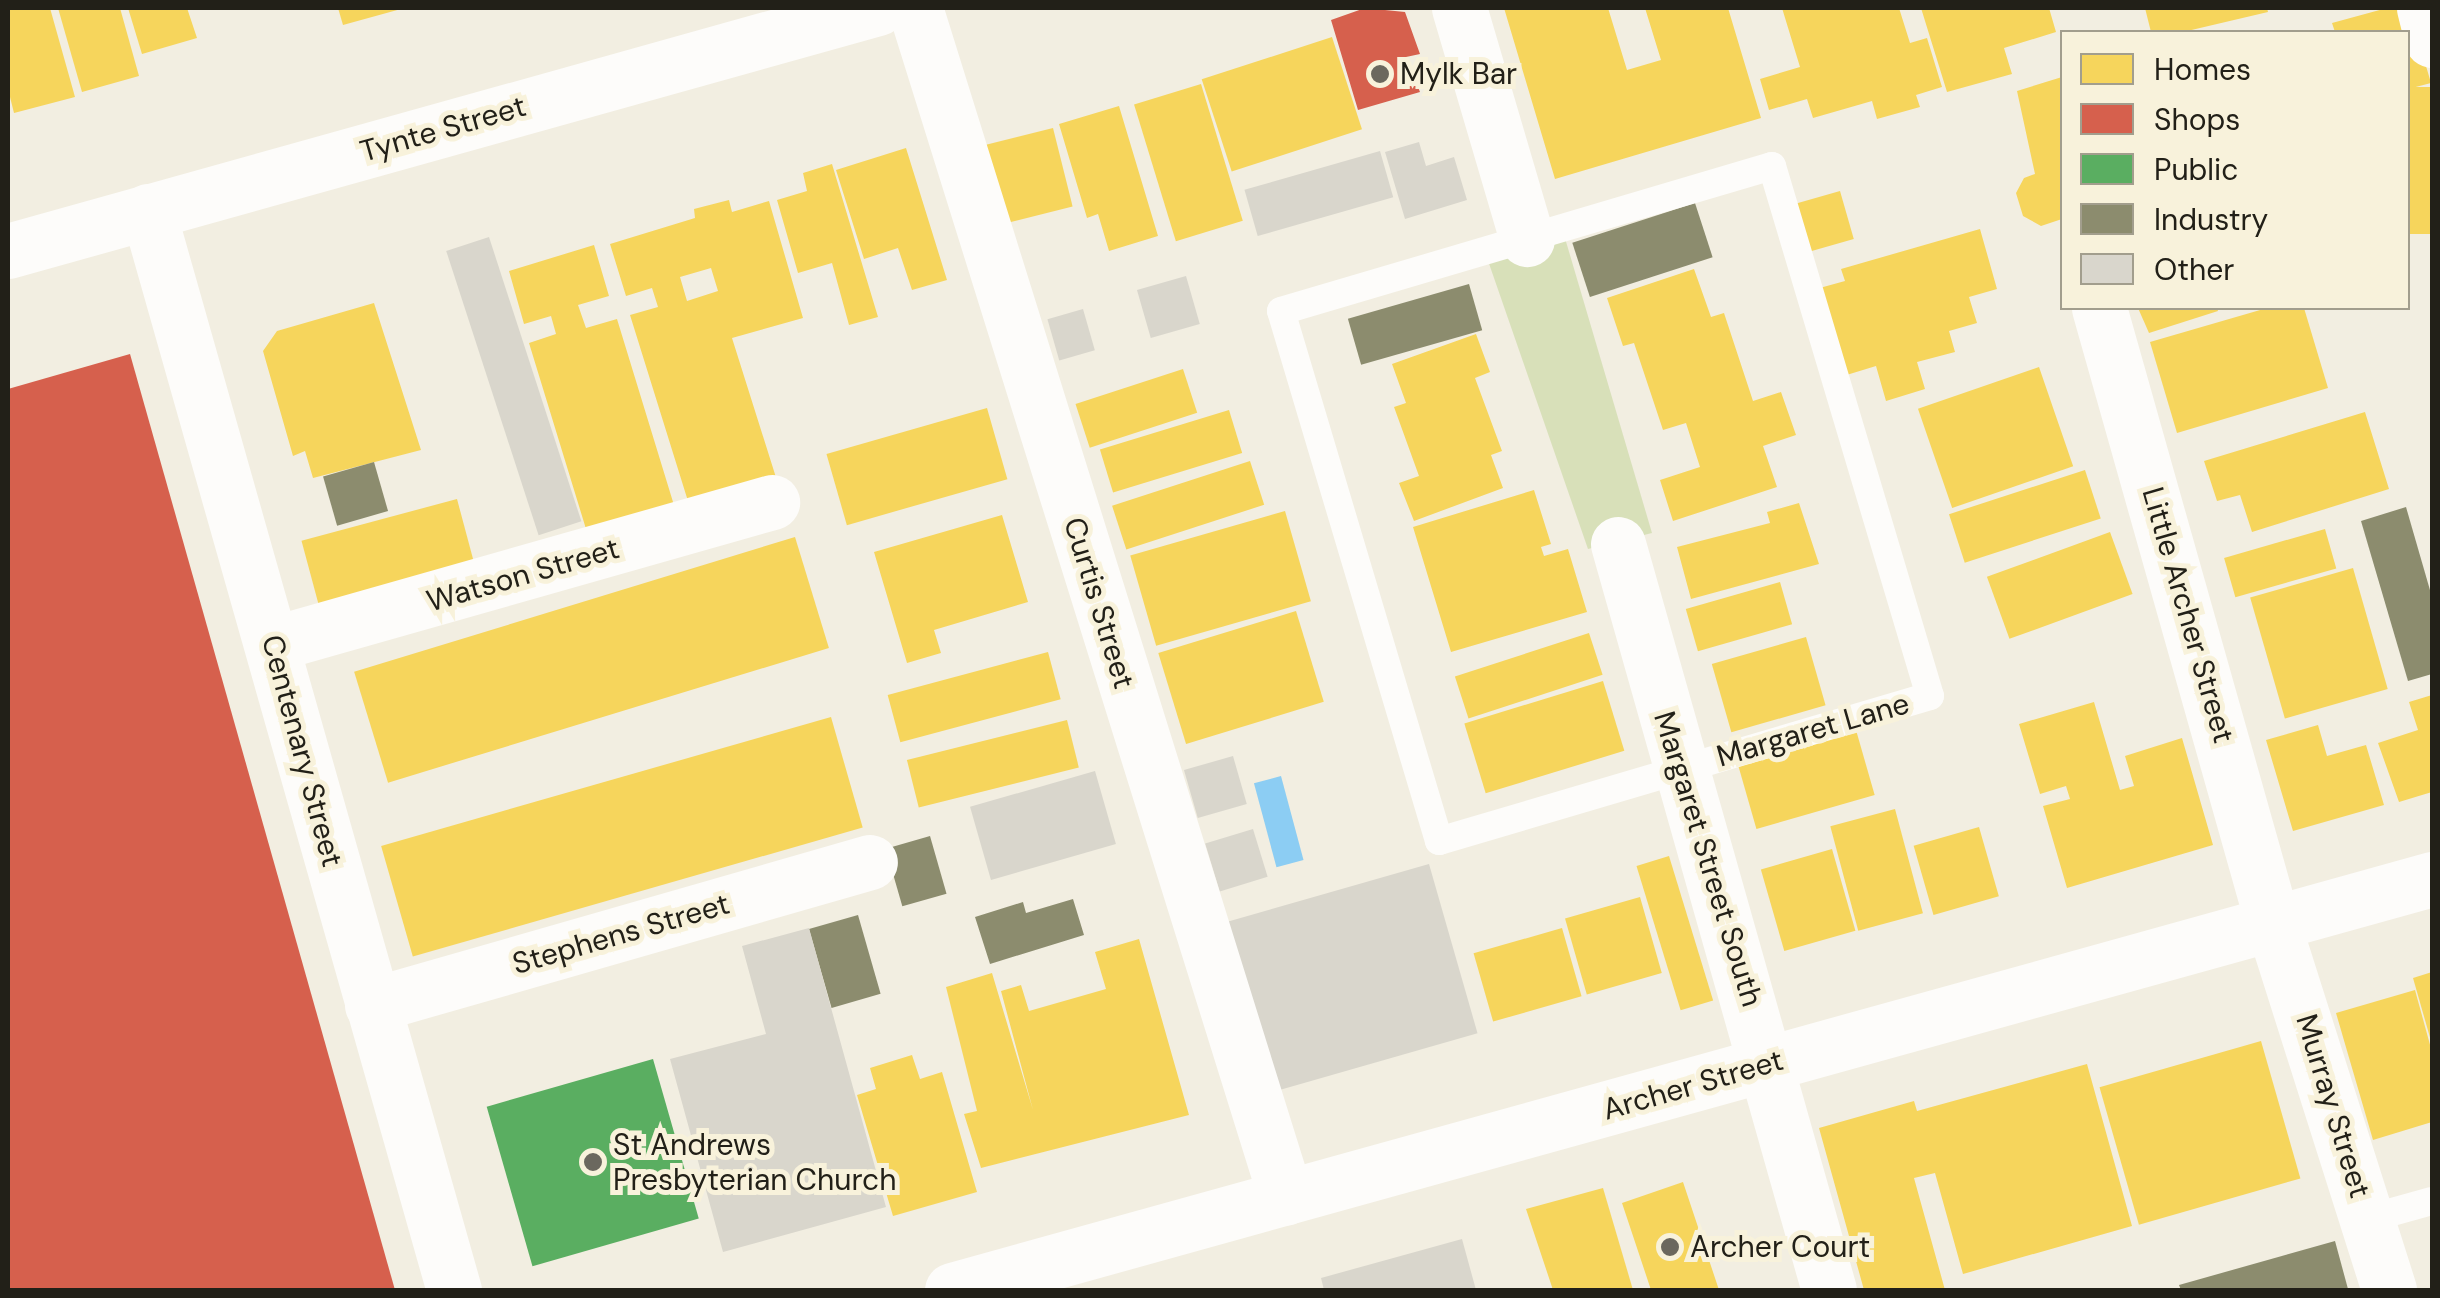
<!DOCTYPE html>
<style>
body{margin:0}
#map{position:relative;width:2440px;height:1298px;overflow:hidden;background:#f2eee1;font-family:"DM Sans",sans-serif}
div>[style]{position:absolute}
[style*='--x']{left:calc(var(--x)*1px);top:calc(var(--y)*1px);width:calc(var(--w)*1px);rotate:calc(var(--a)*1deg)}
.green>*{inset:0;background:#d8e0b9}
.water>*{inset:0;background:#8ccdf3;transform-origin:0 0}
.homes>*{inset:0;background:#f6d55c;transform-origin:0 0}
.shops>*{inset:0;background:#d6604d}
.public>*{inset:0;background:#5aae61;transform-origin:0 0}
.industry>*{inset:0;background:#8c8c6e;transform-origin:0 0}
.building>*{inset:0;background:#d9d6cc;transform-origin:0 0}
.service>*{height:28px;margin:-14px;padding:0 14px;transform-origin:14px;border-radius:14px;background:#fdfcfa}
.minor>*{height:55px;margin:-27.5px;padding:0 27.5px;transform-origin:27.5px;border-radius:27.5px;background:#fdfcfa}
.tertiary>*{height:55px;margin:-27.5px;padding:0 27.5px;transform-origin:27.5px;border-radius:27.5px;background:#fdfcfa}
.dots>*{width:28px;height:28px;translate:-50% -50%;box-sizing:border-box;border:5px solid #f8f2db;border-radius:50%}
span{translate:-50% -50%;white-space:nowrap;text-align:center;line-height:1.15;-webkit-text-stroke:10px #f8f2db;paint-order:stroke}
.poi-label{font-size:30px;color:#222018}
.left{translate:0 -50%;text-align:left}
.street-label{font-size:30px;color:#222018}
.frame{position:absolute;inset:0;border:10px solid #222018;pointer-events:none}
.legend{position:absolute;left:2060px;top:30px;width:350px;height:280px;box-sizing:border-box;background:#f8f2db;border:2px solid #a29e8d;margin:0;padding:12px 18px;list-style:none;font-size:30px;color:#222018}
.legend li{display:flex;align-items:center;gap:20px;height:50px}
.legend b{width:50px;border:2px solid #a29e8d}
</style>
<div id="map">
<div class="green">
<i style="clip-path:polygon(1562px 228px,1652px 533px,1588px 549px,1485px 252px)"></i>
</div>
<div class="water">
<i style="left:1281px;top:776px;width:87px;height:28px;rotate:75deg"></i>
</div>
<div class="homes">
<i style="clip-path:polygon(8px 8px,50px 8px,75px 97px,14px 113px,8px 89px)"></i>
<i style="clip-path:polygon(58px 8px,120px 8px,139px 76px,82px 92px)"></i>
<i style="clip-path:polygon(128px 8px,187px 8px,197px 38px,142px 54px)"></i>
<i style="clip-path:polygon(338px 8px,401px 8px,401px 9px,343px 25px)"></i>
<i style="clip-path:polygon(1504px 8px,1608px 8px,1627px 70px,1661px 60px,1645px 8px,1728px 8px,1761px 118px,1555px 179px)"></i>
<i style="clip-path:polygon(1782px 8px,1899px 8px,1910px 43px,1927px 38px,1942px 87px,1916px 95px,1920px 107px,1877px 119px,1872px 101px,1813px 118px,1807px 99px,1769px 110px,1760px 79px,1800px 67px)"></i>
<i style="clip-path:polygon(1921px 8px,2049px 8px,2056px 32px,2004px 48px,2012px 74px,1947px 92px)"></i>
<i style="clip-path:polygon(2145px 8px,2267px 8px,2268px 12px,2183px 32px,2151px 32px)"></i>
<i style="clip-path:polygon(2387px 8px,2409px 8px,2431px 83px,2408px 89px,2408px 32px,2335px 32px,2332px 23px)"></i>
<i style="left:1332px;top:37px;width:97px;height:137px;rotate:72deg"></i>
<i style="clip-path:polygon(2062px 77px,2062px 219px,2041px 226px,2023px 216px,2016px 193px,2024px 178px,2035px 174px,2017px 91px)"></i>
<i style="left:1201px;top:84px;width:143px;height:70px;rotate:73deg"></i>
<i style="left:2432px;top:87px;width:147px;height:25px;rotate:90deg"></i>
<i style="clip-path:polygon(1119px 106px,1158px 236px,1109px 251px,1098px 214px,1087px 218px,1059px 124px)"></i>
<i style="left:1053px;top:128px;width:81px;height:69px;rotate:76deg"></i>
<i style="clip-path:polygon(906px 148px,947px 280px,912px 290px,898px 248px,864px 259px,836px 170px)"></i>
<i style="clip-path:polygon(832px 164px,878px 317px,849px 325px,832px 263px,798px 273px,777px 200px,807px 191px,803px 173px)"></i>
<i style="left:1840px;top:191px;width:50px;height:51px;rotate:74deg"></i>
<i style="clip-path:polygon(evenodd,729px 200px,732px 212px,769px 201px,803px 318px,732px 338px,779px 487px,692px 514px,630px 315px,658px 307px,652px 288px,626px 296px,610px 244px,695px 218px,694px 209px,729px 200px,711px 268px,718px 291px,687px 301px,680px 277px,711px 268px)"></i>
<i style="clip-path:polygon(1980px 229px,1997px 289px,1969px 297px,1977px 323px,1949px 331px,1955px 352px,1917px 362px,1925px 389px,1886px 401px,1876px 366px,1840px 377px,1816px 289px,1845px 281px,1841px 269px)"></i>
<i style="clip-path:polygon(594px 245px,609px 296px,578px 305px,586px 328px,617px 319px,677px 515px,590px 542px,529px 343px,556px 334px,551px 316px,524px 324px,509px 271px)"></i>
<i style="clip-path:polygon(1694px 269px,1711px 317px,1724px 313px,1753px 401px,1781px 392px,1796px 435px,1763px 446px,1777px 487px,1673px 521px,1660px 480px,1700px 467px,1686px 423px,1663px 430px,1634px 343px,1623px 346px,1607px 298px)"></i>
<i style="clip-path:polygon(374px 303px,421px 450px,313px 478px,305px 451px,293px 456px,263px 351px,277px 331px)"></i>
<i style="clip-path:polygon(2138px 308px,2217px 308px,2218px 311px,2149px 333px)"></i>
<i style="clip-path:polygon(2267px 308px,2304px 308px,2328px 388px,2177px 433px,2150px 342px)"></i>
<i style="clip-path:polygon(1476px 334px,1490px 372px,1475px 378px,1502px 451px,1491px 455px,1503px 488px,1414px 521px,1399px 483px,1419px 476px,1394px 407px,1406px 403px,1392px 364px)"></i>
<i style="left:2039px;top:367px;width:105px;height:128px;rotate:71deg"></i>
<i style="left:1183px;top:369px;width:46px;height:113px;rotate:72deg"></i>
<i style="left:987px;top:408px;width:74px;height:167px;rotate:74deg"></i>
<i style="left:1229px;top:410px;width:45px;height:135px;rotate:73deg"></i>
<i style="clip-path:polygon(2365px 412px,2389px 489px,2252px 532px,2240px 495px,2217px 501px,2204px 461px)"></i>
<i style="left:1250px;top:461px;width:46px;height:145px;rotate:72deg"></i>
<i style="left:2085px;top:470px;width:51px;height:143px;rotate:72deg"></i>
<i style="clip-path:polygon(1534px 490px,1551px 544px,1541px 547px,1544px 556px,1568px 549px,1587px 612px,1451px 652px,1413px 527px)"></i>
<i style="left:457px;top:499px;width:69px;height:161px;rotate:75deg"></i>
<i style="clip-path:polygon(1799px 503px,1819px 564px,1691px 599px,1677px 547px,1770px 523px,1767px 512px)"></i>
<i style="left:1285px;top:511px;width:94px;height:161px;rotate:74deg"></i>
<i style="clip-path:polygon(1002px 515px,1028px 602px,934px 630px,941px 653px,907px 663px,874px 552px)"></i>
<i style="left:2325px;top:529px;width:41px;height:105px;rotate:74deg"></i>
<i style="left:2110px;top:532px;width:66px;height:131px;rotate:70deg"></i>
<i style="left:795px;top:537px;width:116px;height:461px;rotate:73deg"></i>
<i style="left:2353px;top:568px;width:126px;height:107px;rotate:74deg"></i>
<i style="left:1780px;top:582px;width:44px;height:98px;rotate:74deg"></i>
<i style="left:1296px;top:611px;width:95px;height:144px;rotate:73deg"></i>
<i style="left:1589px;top:633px;width:44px;height:141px;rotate:72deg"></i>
<i style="left:1806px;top:637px;width:71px;height:98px;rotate:74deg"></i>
<i style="left:1048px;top:652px;width:49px;height:166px;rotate:75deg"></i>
<i style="left:1603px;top:681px;width:73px;height:145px;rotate:73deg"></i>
<i style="clip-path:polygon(2432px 695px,2432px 792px,2399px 802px,2378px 743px,2418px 730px,2409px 702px)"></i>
<i style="clip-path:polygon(2094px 702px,2120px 790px,2134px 786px,2125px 756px,2182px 738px,2213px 845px,2067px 888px,2043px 806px,2070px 799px,2066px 786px,2040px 794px,2019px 724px)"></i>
<i style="left:831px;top:717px;width:115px;height:468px;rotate:74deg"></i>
<i style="left:1067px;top:720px;width:49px;height:165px;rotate:76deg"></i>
<i style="left:1854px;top:723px;width:75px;height:123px;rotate:74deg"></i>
<i style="clip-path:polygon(2318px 725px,2327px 756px,2366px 745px,2384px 805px,2293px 831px,2266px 740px)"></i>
<i style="left:1895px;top:809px;width:108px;height:67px;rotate:75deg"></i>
<i style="left:1979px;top:827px;width:72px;height:68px;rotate:74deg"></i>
<i style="left:1832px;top:849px;width:85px;height:74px;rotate:74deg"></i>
<i style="left:1669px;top:856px;width:151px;height:34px;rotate:73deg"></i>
<i style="left:1640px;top:897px;width:79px;height:78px;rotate:74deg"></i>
<i style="left:1562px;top:928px;width:71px;height:92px;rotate:74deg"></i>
<i style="clip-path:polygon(1139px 939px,1189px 1115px,981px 1168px,964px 1114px,977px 1111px,946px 987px,992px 973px,1033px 1110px,1001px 991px,1021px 985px,1029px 1011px,1106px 989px,1095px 952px)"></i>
<i style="clip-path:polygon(2432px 972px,2432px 1040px,2431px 1041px,2413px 978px)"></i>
<i style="clip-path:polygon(2415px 990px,2432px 1052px,2432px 1122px,2373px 1140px,2336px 1013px)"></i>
<i style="left:2261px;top:1041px;width:143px;height:168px;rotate:74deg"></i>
<i style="clip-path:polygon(912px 1055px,920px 1079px,942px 1072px,977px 1192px,893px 1216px,857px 1095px,876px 1089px,870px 1068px)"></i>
<i style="clip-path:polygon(2087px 1064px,2132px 1226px,1963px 1274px,1935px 1173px,1914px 1178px,1945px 1290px,1864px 1290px,1819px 1128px,1914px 1101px,1917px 1111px)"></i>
<i style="clip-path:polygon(1683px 1182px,1719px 1290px,1651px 1290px,1622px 1203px)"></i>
<i style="clip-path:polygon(1603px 1188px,1633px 1290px,1553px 1290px,1526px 1209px)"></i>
</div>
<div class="shops">
<i style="clip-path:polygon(1365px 8px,1405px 12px,1420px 54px,1406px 57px,1420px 92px,1358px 110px,1331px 20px)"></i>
<i style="clip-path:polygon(130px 354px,395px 1290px,8px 1290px,8px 389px)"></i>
</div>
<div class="public">
<i style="left:653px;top:1059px;width:166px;height:173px;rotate:74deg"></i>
</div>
<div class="industry">
<i style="left:1695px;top:203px;width:57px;height:129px;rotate:72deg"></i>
<i style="left:1469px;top:284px;width:48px;height:126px;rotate:74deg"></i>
<i style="left:374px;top:462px;width:51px;height:53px;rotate:74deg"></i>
<i style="clip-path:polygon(2406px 507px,2432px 597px,2432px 674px,2408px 681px,2361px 521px)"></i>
<i style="left:930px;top:836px;width:60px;height:46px;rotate:74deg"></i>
<i style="clip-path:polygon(1073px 899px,1084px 935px,990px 964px,975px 917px,1023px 902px,1026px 913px)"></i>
<i style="left:858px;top:915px;width:82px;height:51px;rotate:74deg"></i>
<i style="clip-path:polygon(2335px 1241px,2348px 1289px,2181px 1290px,2179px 1285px)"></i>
</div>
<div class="building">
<i style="clip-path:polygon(1419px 142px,1426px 166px,1454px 157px,1467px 200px,1405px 219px,1385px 152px)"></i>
<i style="left:1380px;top:151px;width:48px;height:141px;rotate:74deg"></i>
<i style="left:489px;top:237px;width:299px;height:45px;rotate:72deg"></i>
<i style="left:1186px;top:276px;width:50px;height:51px;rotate:74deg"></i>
<i style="left:1083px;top:309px;width:43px;height:37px;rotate:74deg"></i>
<i style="left:1233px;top:756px;width:50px;height:51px;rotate:74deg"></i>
<i style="left:1095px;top:771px;width:76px;height:130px;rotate:74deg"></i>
<i style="left:1253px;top:829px;width:50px;height:50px;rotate:73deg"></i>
<i style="left:1429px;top:864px;width:176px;height:216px;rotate:74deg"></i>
<i style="clip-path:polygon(809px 928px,886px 1207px,723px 1252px,670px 1059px,766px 1034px,742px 946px)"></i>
<i style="clip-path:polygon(1462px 1239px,1476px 1290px,1324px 1290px,1321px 1278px)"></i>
</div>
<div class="service">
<i style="--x:1772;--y:166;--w:553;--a:73.4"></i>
<i style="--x:1930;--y:696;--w:512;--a:163.55"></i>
<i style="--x:1439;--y:841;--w:553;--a:-106.6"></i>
<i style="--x:1281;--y:311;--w:512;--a:-16.45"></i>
<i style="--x:2367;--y:1219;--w:67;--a:-15.5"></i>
</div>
<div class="minor">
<i style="--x:915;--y:8;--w:1246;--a:72.68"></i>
<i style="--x:1459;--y:8;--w:241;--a:73.6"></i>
<i style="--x:2424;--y:8;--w:33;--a:76"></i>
<i style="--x:148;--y:211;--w:1122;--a:74.17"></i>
<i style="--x:2099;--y:308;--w:640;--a:74.23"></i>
<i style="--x:2273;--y:924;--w:384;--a:72.4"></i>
<i style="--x:1618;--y:544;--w:775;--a:74.21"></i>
<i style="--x:272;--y:644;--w:520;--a:-15.85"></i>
<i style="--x:372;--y:1005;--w:518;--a:-16.02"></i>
<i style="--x:952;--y:1290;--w:1536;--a:-15.52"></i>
</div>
<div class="tertiary">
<i style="--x:8;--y:251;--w:903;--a:-15.61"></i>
</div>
<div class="dots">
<i style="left:1380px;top:74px;background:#6b685e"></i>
<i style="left:593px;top:1162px;background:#6b685e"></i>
<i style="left:1670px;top:1247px;background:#6b685e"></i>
</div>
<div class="poi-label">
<span class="left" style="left:1400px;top:74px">Mylk Bar</span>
<span class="left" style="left:613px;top:1162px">St Andrews<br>Presbyterian Church</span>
<span class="left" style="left:1690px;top:1247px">Archer Court</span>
</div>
<div class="street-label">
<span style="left:443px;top:129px;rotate:-16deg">Tynte Street</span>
<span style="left:523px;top:575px;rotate:-16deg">Watson Street</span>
<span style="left:1099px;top:603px;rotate:73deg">Curtis Street</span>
<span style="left:2188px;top:615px;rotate:74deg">Little Archer Street</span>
<span style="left:1813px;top:730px;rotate:-16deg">Margaret Lane</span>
<span style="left:302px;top:751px;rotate:75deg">Centenary Street</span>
<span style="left:1708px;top:859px;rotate:73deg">Margaret Street South</span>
<span style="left:621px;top:934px;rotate:-16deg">Stephens Street</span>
<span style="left:1693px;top:1085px;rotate:-16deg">Archer Street</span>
<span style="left:2333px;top:1106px;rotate:73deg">Murray Street</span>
</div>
<div class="frame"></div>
<ul class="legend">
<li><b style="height:28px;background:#f6d55c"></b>Homes</li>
<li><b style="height:28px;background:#d6604d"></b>Shops</li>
<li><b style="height:28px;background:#5aae61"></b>Public</li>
<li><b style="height:28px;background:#8c8c6e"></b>Industry</li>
<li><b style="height:28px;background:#d9d6cc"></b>Other</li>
</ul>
</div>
